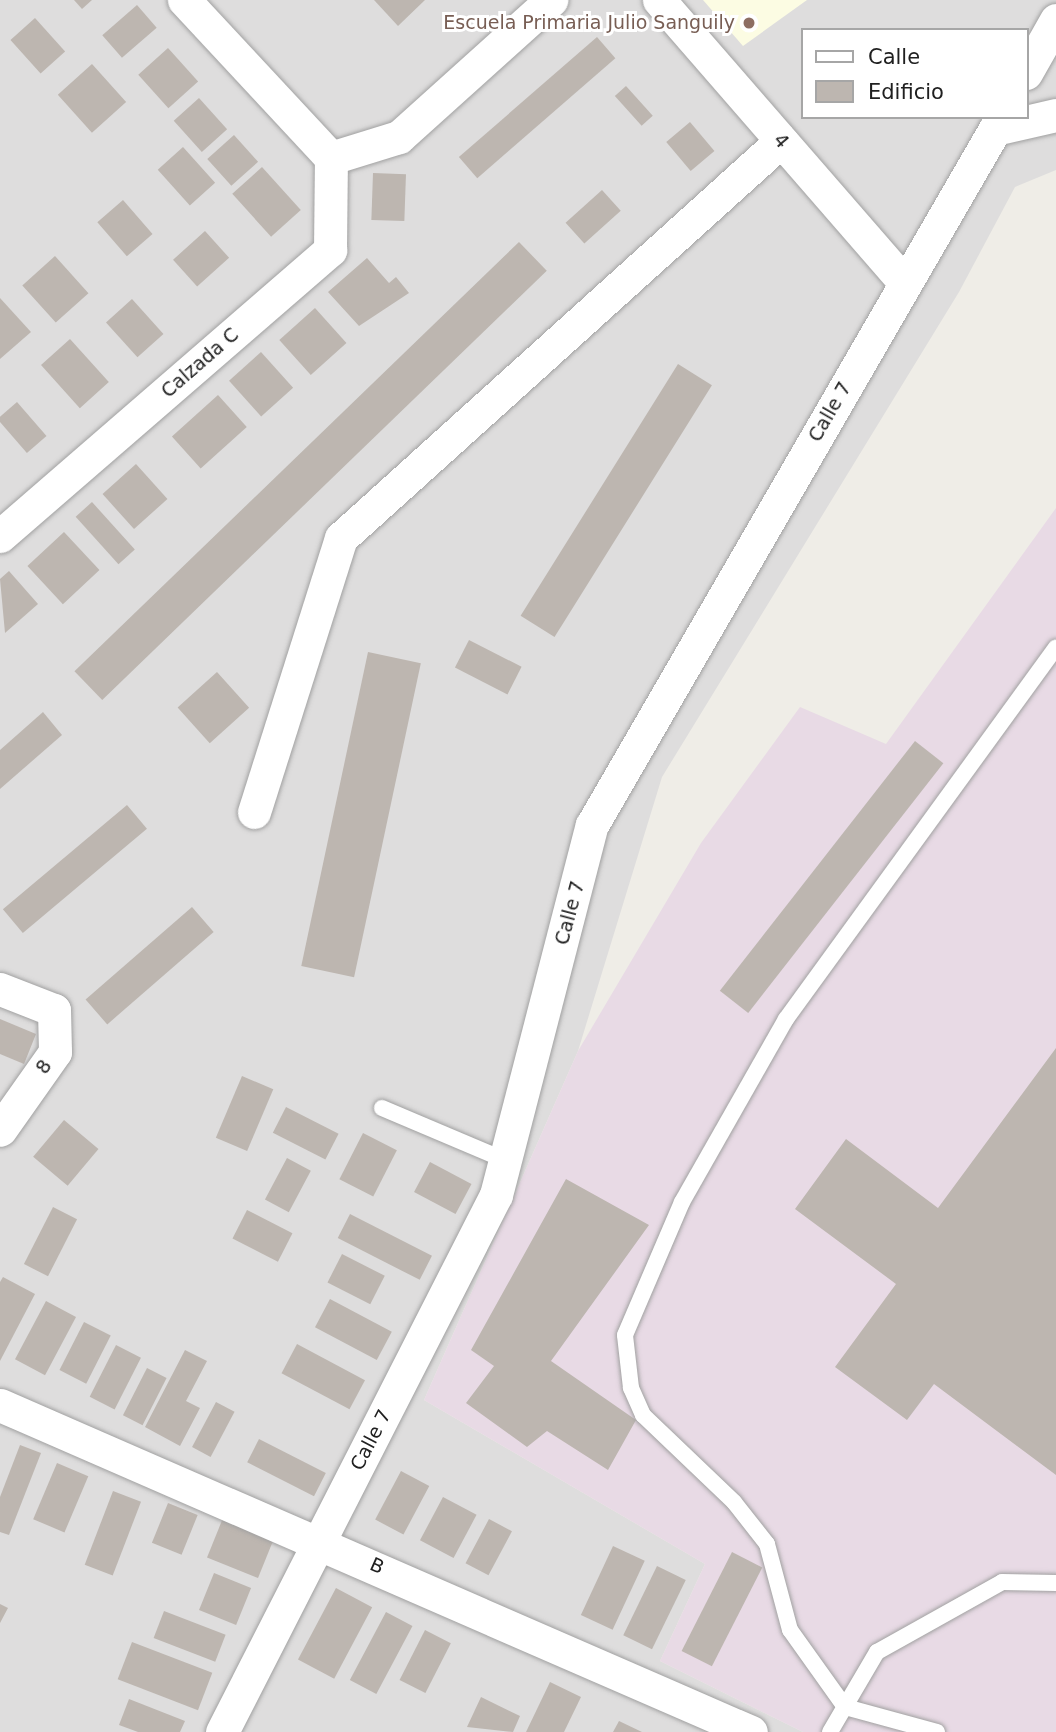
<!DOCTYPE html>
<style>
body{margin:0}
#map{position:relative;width:1056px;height:1732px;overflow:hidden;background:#efede7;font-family:"DejaVu Sans",sans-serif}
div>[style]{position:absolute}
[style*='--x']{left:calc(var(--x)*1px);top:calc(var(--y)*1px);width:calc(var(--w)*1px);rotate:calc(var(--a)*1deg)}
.residential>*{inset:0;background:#dedddd}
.industrial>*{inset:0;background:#e8dae5}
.education>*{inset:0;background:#fcfce3}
.building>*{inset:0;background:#bdb6b0;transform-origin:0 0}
.roads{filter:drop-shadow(0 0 2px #a1a1a1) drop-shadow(0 0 2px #a1a1a1)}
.lane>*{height:16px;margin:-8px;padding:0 8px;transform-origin:8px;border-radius:8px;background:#fff}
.street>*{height:33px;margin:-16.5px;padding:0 16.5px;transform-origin:16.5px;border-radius:16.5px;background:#fff}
.dots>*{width:19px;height:19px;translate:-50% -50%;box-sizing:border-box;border:4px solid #fff;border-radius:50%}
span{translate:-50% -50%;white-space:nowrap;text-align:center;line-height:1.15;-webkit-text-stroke:6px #fff;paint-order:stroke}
.education-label{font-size:19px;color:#785e54}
.right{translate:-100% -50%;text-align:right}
.street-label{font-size:19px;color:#202020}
.legend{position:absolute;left:801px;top:28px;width:228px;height:91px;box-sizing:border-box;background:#fff;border:2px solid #a6a6a6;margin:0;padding:9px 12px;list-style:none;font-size:21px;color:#202020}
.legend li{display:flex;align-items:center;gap:14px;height:35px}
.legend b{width:35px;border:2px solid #a6a6a6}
</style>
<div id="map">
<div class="residential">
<i style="clip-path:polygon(evenodd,0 0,1056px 0,1056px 170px,1015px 187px,959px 292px,662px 777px,578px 1051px,424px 1400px,705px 1564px,660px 1661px,803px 1732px,0 1732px,0 0,802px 30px,1026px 30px,1026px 117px,802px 117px,802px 30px)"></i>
</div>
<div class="industrial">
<i style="clip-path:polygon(1056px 508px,1056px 1732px,803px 1732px,660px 1661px,705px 1564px,424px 1400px,578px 1051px,701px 843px,800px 707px,886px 744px)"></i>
</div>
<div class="education">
<i style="clip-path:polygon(703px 0,807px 0,743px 46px)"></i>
</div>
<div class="building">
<i style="clip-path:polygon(74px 0,92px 0,82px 9px)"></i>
<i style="clip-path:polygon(374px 0,425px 0,398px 26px)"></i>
<i style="left:137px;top:5px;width:30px;height:46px;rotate:49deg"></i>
<i style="left:35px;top:18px;width:45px;height:33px;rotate:48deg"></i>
<i style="left:597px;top:37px;width:28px;height:183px;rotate:49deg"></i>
<i style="left:168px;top:48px;width:45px;height:40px;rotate:48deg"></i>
<i style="left:92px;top:64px;width:51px;height:46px;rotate:48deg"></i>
<i style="left:626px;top:86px;width:40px;height:15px;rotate:48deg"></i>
<i style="left:199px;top:98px;width:42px;height:34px;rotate:48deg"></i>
<i style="left:690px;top:122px;width:38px;height:31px;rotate:50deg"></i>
<i style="left:234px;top:135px;width:36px;height:36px;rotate:48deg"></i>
<i style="left:183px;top:147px;width:48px;height:34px;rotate:48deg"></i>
<i style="left:262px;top:167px;width:58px;height:40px;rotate:48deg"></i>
<i style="left:373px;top:173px;width:33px;height:47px;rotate:2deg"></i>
<i style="left:602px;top:190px;width:28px;height:49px;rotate:48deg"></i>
<i style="left:123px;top:200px;width:45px;height:34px;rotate:49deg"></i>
<i style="left:205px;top:231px;width:36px;height:43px;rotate:48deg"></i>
<i style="left:519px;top:242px;width:40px;height:618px;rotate:46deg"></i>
<i style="left:55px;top:256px;width:50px;height:44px;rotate:48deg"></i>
<i style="clip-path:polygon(367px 258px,389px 283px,396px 277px,409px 293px,359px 326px,328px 292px)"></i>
<i style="clip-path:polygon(0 298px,31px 332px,0 359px)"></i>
<i style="left:132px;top:299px;width:47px;height:35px;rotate:48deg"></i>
<i style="left:315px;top:308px;width:47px;height:48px;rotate:48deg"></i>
<i style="left:70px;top:339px;width:58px;height:39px;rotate:48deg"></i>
<i style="left:261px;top:352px;width:48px;height:43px;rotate:48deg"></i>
<i style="left:678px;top:364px;width:40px;height:297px;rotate:32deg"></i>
<i style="left:218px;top:395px;width:43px;height:62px;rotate:48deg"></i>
<i style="left:17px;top:402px;width:45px;height:26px;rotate:49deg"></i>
<i style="left:136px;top:464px;width:47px;height:45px;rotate:48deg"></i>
<i style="left:92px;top:502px;width:64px;height:22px;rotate:48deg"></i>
<i style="left:64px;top:532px;width:52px;height:50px;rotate:47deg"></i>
<i style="clip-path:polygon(9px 571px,38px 604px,5px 633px,0 579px)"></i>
<i style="left:469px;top:640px;width:59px;height:31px;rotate:27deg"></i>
<i style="left:368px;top:652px;width:54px;height:321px;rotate:12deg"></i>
<i style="left:217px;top:672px;width:48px;height:53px;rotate:48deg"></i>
<i style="clip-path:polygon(43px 712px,62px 735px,0 789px,0 750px)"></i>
<i style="left:915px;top:741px;width:36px;height:317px;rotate:38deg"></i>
<i style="left:127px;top:805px;width:31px;height:162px;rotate:50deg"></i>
<i style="left:192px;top:907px;width:33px;height:141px;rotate:49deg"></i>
<i style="clip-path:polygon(0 1019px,36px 1034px,24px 1064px,0 1054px)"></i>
<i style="clip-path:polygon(1056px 1048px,1056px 1475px,934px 1384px,907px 1420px,835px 1367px,896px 1284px,795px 1209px,846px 1139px,938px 1208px)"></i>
<i style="left:242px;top:1076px;width:34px;height:67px;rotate:23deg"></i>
<i style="left:286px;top:1107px;width:59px;height:29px;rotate:27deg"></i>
<i style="left:64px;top:1120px;width:45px;height:48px;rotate:40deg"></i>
<i style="left:363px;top:1133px;width:38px;height:52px;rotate:27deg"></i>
<i style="left:287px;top:1158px;width:27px;height:47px;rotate:28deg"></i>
<i style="left:430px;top:1162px;width:47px;height:34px;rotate:28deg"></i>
<i style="clip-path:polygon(566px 1179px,649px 1225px,551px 1361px,636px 1420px,608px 1470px,547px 1431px,527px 1447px,466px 1403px,494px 1366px,471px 1350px)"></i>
<i style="left:53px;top:1207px;width:27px;height:64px;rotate:27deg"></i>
<i style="left:247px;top:1210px;width:51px;height:32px;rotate:27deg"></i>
<i style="left:350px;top:1214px;width:92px;height:27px;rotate:27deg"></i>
<i style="left:342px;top:1254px;width:48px;height:32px;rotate:27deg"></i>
<i style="clip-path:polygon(3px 1277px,35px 1294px,0 1361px,0 1282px)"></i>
<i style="left:330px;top:1299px;width:70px;height:32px;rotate:28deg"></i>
<i style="left:46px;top:1301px;width:34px;height:66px;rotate:28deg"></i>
<i style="left:84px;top:1322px;width:30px;height:54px;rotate:27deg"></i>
<i style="left:297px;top:1344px;width:77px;height:33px;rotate:28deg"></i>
<i style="left:116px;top:1345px;width:28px;height:58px;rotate:27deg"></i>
<i style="clip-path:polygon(185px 1350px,207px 1361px,186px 1401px,200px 1408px,180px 1446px,145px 1427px)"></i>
<i style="left:147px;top:1368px;width:22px;height:53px;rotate:27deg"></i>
<i style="left:216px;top:1402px;width:21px;height:51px;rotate:28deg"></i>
<i style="left:259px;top:1439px;width:75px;height:26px;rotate:27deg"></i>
<i style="clip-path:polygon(20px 1445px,41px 1453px,9px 1535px,0 1532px,0 1497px)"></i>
<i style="left:57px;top:1463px;width:34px;height:61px;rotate:23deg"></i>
<i style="left:401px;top:1471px;width:32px;height:55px;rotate:28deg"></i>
<i style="left:113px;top:1491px;width:30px;height:79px;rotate:21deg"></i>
<i style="left:443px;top:1497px;width:38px;height:49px;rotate:28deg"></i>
<i style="left:168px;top:1503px;width:32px;height:43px;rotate:22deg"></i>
<i style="left:225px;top:1513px;width:55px;height:48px;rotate:22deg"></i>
<i style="left:489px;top:1519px;width:26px;height:50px;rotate:28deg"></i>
<i style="left:613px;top:1546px;width:35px;height:76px;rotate:25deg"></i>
<i style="left:732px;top:1552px;width:34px;height:111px;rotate:27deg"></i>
<i style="left:657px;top:1566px;width:32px;height:77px;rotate:26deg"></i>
<i style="left:214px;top:1573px;width:40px;height:40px;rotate:22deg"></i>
<i style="left:336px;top:1588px;width:41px;height:81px;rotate:28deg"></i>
<i style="clip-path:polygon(0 1604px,8px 1608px,0 1623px)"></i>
<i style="left:164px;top:1611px;width:66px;height:29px;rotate:21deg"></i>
<i style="left:386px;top:1612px;width:30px;height:77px;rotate:28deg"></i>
<i style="left:425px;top:1630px;width:29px;height:56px;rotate:27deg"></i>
<i style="left:132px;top:1642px;width:86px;height:40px;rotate:21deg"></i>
<i style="clip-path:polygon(550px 1682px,581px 1697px,564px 1732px,526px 1732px)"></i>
<i style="clip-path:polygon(481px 1697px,520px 1716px,513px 1732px,467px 1727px)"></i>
<i style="clip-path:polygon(129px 1699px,185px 1721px,180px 1732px,138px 1732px,119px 1725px)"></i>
<i style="clip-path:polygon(619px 1721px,642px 1732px,613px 1732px)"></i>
</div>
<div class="roads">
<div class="lane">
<i style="--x:382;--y:1108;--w:134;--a:22.9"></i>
<i style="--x:830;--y:1732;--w:93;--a:-59.6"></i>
<i style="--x:877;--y:1652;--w:143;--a:-29.2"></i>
<i style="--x:1002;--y:1582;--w:54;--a:1.1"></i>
<i style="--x:937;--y:1732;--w:95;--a:-164.8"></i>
<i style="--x:845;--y:1707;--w:95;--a:-125.5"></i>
<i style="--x:790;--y:1630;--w:89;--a:-105"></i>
<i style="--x:767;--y:1544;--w:53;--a:-128.2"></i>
<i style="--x:734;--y:1502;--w:126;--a:-136.3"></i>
<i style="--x:643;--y:1415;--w:30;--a:-114"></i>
<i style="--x:631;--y:1388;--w:53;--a:-96.5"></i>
<i style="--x:625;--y:1335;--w:145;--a:-66.8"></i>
<i style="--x:682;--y:1202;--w:210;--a:-60.4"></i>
<i style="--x:786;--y:1019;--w:459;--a:-54"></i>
</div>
<div class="street">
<i style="--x:659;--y:0;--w:374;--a:49"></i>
<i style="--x:1026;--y:73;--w:61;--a:-60.5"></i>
<i style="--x:995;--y:129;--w:63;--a:-12.9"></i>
<i style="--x:331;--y:158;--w:71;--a:-17.2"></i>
<i style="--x:399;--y:137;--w:205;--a:-42"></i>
<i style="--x:0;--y:536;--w:437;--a:-40.9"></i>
<i style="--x:330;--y:250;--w:92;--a:-89.4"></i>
<i style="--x:331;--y:158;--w:216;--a:-132.9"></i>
<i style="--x:254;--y:812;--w:287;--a:-72.4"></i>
<i style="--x:341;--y:538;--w:593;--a:-42.06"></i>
<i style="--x:0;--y:989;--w:58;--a:21.3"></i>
<i style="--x:54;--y:1010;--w:42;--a:88.6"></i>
<i style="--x:55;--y:1052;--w:95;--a:125.2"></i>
<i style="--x:0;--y:1405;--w:819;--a:23.53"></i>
<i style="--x:222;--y:1732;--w:603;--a:-62.97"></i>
<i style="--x:496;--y:1195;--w:382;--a:-75.5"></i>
<i style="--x:592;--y:825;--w:818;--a:-59.93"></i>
</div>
</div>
<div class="dots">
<i style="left:749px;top:23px;background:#8d6e63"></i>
</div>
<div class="education-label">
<span class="right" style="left:735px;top:23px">Escuela Primaria Julio Sanguily</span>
</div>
<div class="street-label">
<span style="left:781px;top:141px;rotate:49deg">4</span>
<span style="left:200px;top:363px;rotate:-41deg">Calzada C</span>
<span style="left:830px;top:412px;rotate:-60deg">Calle 7</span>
<span style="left:570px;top:913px;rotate:-75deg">Calle 7</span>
<span style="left:44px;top:1067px;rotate:-55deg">8</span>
<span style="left:371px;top:1440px;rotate:-63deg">Calle 7</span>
<span style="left:377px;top:1566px;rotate:24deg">B</span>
</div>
<ul class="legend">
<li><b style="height:9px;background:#fff"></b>Calle</li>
<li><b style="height:19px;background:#bdb6b0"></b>Edificio</li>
</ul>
</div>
